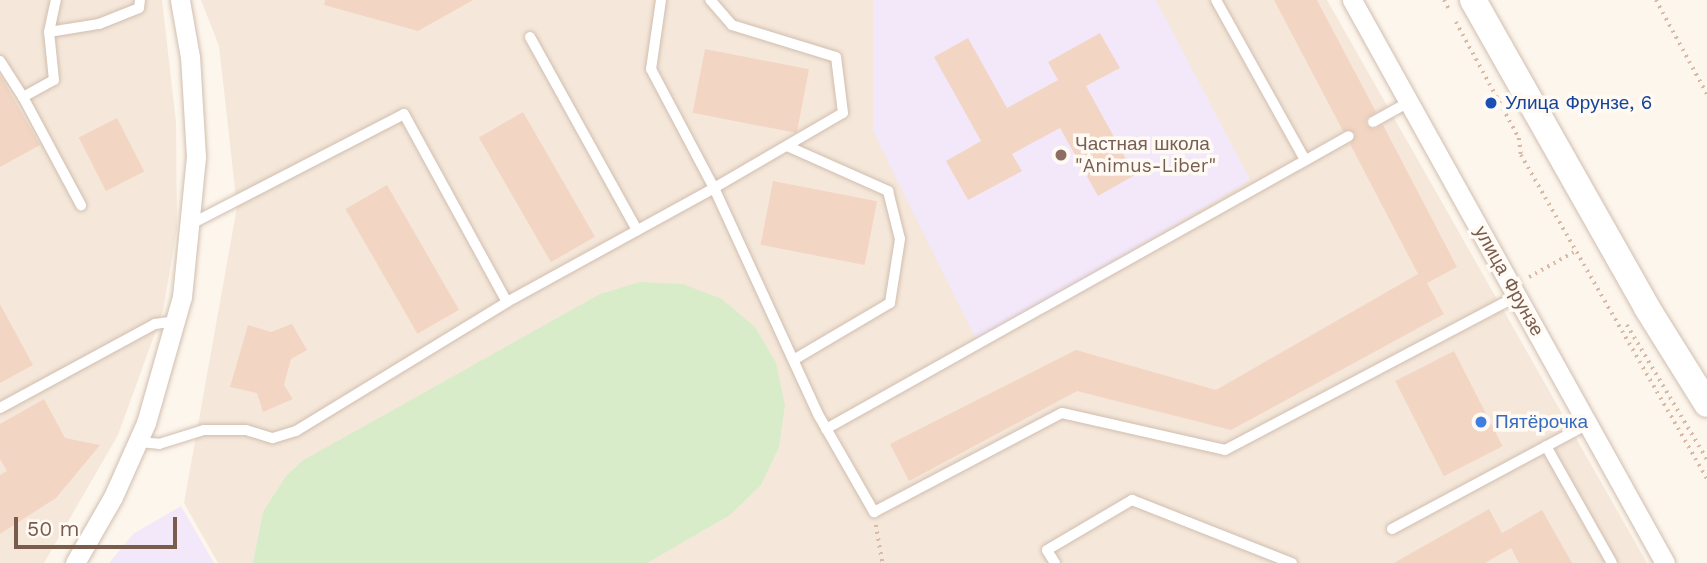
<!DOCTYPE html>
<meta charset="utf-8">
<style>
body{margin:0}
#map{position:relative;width:1707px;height:563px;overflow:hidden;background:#fdf6ec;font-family:"Work Sans",sans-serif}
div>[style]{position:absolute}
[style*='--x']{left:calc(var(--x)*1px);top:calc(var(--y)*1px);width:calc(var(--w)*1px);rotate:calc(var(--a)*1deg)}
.residential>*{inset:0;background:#f5e8da}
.education>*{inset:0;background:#f3e8fa}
.green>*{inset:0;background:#d8ecc9}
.building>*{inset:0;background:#f3d5c3;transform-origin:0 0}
.path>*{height:3.5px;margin-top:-1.75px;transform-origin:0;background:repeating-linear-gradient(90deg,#d9b8a5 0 2px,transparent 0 7px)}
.roads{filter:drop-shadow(0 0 2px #d1beb0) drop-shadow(0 0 2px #d1beb0)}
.service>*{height:10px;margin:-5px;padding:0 5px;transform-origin:5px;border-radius:5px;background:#fff}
.minor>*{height:19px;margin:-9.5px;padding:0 9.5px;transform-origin:9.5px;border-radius:9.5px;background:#fff}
.secondary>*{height:26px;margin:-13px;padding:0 13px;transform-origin:13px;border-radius:13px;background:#fff}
.dots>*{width:19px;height:19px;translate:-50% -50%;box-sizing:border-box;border:4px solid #fffaf3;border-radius:50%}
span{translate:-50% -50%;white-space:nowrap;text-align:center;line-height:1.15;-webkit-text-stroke:7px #fffaf3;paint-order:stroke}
.transit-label{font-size:19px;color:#164399}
.left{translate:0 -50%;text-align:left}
.education-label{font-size:19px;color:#785e54}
.street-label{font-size:19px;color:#7a5c4d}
.shop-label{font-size:19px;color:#366cbe}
.scale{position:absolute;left:14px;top:517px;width:163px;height:32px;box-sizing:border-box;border:4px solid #7a5c4d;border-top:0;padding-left:9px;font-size:21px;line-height:24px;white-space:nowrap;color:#7a5c4d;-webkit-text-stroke:5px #fffaf3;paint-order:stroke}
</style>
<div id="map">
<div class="residential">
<i style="clip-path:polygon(0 0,162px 0,176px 122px,177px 228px,163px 311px,118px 435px,44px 563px,0 563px)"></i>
<i style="clip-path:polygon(201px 0,1327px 0,1647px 563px,218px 563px,184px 503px,237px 207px,219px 46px)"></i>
</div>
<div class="education">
<i style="clip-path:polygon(873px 0,1156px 0,1250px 180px,978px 343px,873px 131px)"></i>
<i style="clip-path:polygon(181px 506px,214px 563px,109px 563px,133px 534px)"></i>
</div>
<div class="green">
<i style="clip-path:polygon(640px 282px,683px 284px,722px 299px,755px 327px,776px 363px,785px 405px,779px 447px,761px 485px,730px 515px,647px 563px,253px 563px,263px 512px,286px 476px,302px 461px,600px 294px)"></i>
</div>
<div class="building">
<i style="clip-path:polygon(325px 0,473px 0,418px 31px,324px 5px)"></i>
<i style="clip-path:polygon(1274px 0,1317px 0,1376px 112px,1367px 118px,1366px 125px,1374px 129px,1383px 125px,1457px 267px,1427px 283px,1444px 314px,1231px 430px,1077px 391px,909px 481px,890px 444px,1076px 350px,1216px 390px,1418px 274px,1350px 144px,1356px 133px,1343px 131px)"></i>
<i style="clip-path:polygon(1100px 33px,1120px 68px,1086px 86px,1135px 175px,1098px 196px,1060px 128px,1012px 154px,1022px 171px,968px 200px,946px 161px,981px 141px,934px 57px,968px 38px,1007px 108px,1058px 80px,1048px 62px)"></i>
<i style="left:705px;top:49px;width:106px;height:65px;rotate:11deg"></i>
<i style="clip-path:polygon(0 75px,40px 145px,0 167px)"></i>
<i style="left:523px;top:112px;width:144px;height:51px;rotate:60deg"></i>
<i style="left:117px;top:118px;width:60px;height:43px;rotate:63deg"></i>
<i style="left:773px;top:181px;width:106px;height:65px;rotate:11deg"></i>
<i style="left:387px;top:185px;width:144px;height:48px;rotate:60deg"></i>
<i style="clip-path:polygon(0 304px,33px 365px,0 383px)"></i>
<i style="clip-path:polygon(292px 324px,307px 350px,291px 359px,284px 385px,293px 399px,263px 412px,257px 393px,230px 387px,248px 325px,271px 332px)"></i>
<i style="left:1454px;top:351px;width:107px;height:66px;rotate:63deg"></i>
<i style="clip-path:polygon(44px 399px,65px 438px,100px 445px,56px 498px,0 534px,0 475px,7px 471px,0 459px,0 424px)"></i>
<i style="clip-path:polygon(1489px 509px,1502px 533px,1542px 510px,1572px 563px,1519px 563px,1511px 548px,1485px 563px,1394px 563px)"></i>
</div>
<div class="path">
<i style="--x:1444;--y:0;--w:10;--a:61"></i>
<i style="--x:1656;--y:0;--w:107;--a:61.5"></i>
<i style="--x:1456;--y:22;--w:132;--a:61.5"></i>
<i style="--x:1519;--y:138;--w:17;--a:83"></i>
<i style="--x:1521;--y:155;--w:374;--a:60.1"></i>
<i style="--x:1529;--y:277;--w:51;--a:-29.1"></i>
<i style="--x:1627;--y:325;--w:156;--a:59.2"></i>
<i style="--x:876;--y:525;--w:39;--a:80"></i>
</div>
<div class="roads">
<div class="service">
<i style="--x:661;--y:0;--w:70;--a:98.2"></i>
<i style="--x:651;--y:69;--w:135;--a:62.1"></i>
<i style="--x:714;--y:188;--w:149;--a:-30.2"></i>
<i style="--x:843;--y:113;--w:56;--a:-97.1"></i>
<i style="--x:836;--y:57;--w:109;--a:-162.9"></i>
<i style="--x:732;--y:25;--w:33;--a:-131"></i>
<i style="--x:1216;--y:0;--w:183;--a:60.9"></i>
<i style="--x:49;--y:32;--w:51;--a:-9.1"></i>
<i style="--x:99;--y:24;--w:43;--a:-21.8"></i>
<i style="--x:139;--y:8;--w:8;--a:-83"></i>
<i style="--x:530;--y:37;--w:221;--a:61"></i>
<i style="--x:0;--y:61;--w:43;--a:57.4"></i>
<i style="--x:23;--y:97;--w:35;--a:-29"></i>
<i style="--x:54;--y:80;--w:48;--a:-95.9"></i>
<i style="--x:49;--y:32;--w:33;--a:-78"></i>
<i style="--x:23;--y:97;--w:123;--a:61.8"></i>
<i style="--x:1373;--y:122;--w:41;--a:-29.1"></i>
<i style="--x:787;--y:146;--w:111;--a:24"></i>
<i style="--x:888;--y:191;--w:49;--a:76"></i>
<i style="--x:900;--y:239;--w:65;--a:98.9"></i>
<i style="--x:890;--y:303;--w:110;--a:149.5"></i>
<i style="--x:193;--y:223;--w:237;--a:-27.3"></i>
<i style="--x:404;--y:114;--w:214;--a:61.3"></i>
<i style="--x:0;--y:408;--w:176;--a:-28.5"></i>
<i style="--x:155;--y:324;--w:22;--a:-8"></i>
<i style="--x:826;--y:429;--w:599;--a:-29.26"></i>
<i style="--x:138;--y:442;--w:21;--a:5"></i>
<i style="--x:159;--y:444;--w:47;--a:-17.3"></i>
<i style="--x:204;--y:430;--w:42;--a:0"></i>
<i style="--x:246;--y:430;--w:28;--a:17"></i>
<i style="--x:273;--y:438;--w:24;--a:-17"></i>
<i style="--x:296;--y:431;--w:247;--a:-31.4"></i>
<i style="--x:507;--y:302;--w:236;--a:-28.8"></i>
<i style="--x:714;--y:188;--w:251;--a:65.3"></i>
<i style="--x:819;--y:416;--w:111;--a:60.2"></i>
<i style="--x:874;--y:512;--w:212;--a:-27.8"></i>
<i style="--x:1062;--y:413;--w:167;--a:12.8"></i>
<i style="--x:1225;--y:450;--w:330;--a:-27.8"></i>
<i style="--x:1546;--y:446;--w:134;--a:60.6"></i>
<i style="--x:1392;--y:529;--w:222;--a:-28.2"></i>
<i style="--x:1055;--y:563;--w:15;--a:-122"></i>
<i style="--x:1047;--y:550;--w:99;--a:-30.5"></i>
<i style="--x:1132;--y:500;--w:172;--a:21.5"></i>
</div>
<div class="minor">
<i style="--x:1352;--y:0;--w:644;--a:60.93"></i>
<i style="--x:75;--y:563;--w:76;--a:-60.1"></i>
<i style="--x:113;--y:497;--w:81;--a:-66"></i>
<i style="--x:146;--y:423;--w:131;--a:-74.1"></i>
<i style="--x:182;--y:297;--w:141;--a:-84.3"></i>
<i style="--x:196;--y:157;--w:100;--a:-93.4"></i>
<i style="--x:190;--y:57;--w:58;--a:-100"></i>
</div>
<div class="secondary">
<i style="--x:1473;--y:0;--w:354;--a:60.5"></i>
<i style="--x:1647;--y:308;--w:113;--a:58"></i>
</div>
</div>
<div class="dots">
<i style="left:1491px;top:103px;background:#1a4fb4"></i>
<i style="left:1061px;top:155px;background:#8d6e63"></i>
<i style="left:1481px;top:422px;background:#3f7fe0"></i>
</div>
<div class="transit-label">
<span class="left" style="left:1505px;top:103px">Улица Фрунзе, 6</span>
</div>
<div class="education-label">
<span class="left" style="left:1075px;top:155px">Частная школа<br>"Animus-Liber"</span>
</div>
<div class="street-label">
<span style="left:1509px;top:281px;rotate:61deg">улица Фрунзе</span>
</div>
<div class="shop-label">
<span class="left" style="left:1495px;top:422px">Пятёрочка</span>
</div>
<div class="scale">50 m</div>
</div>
